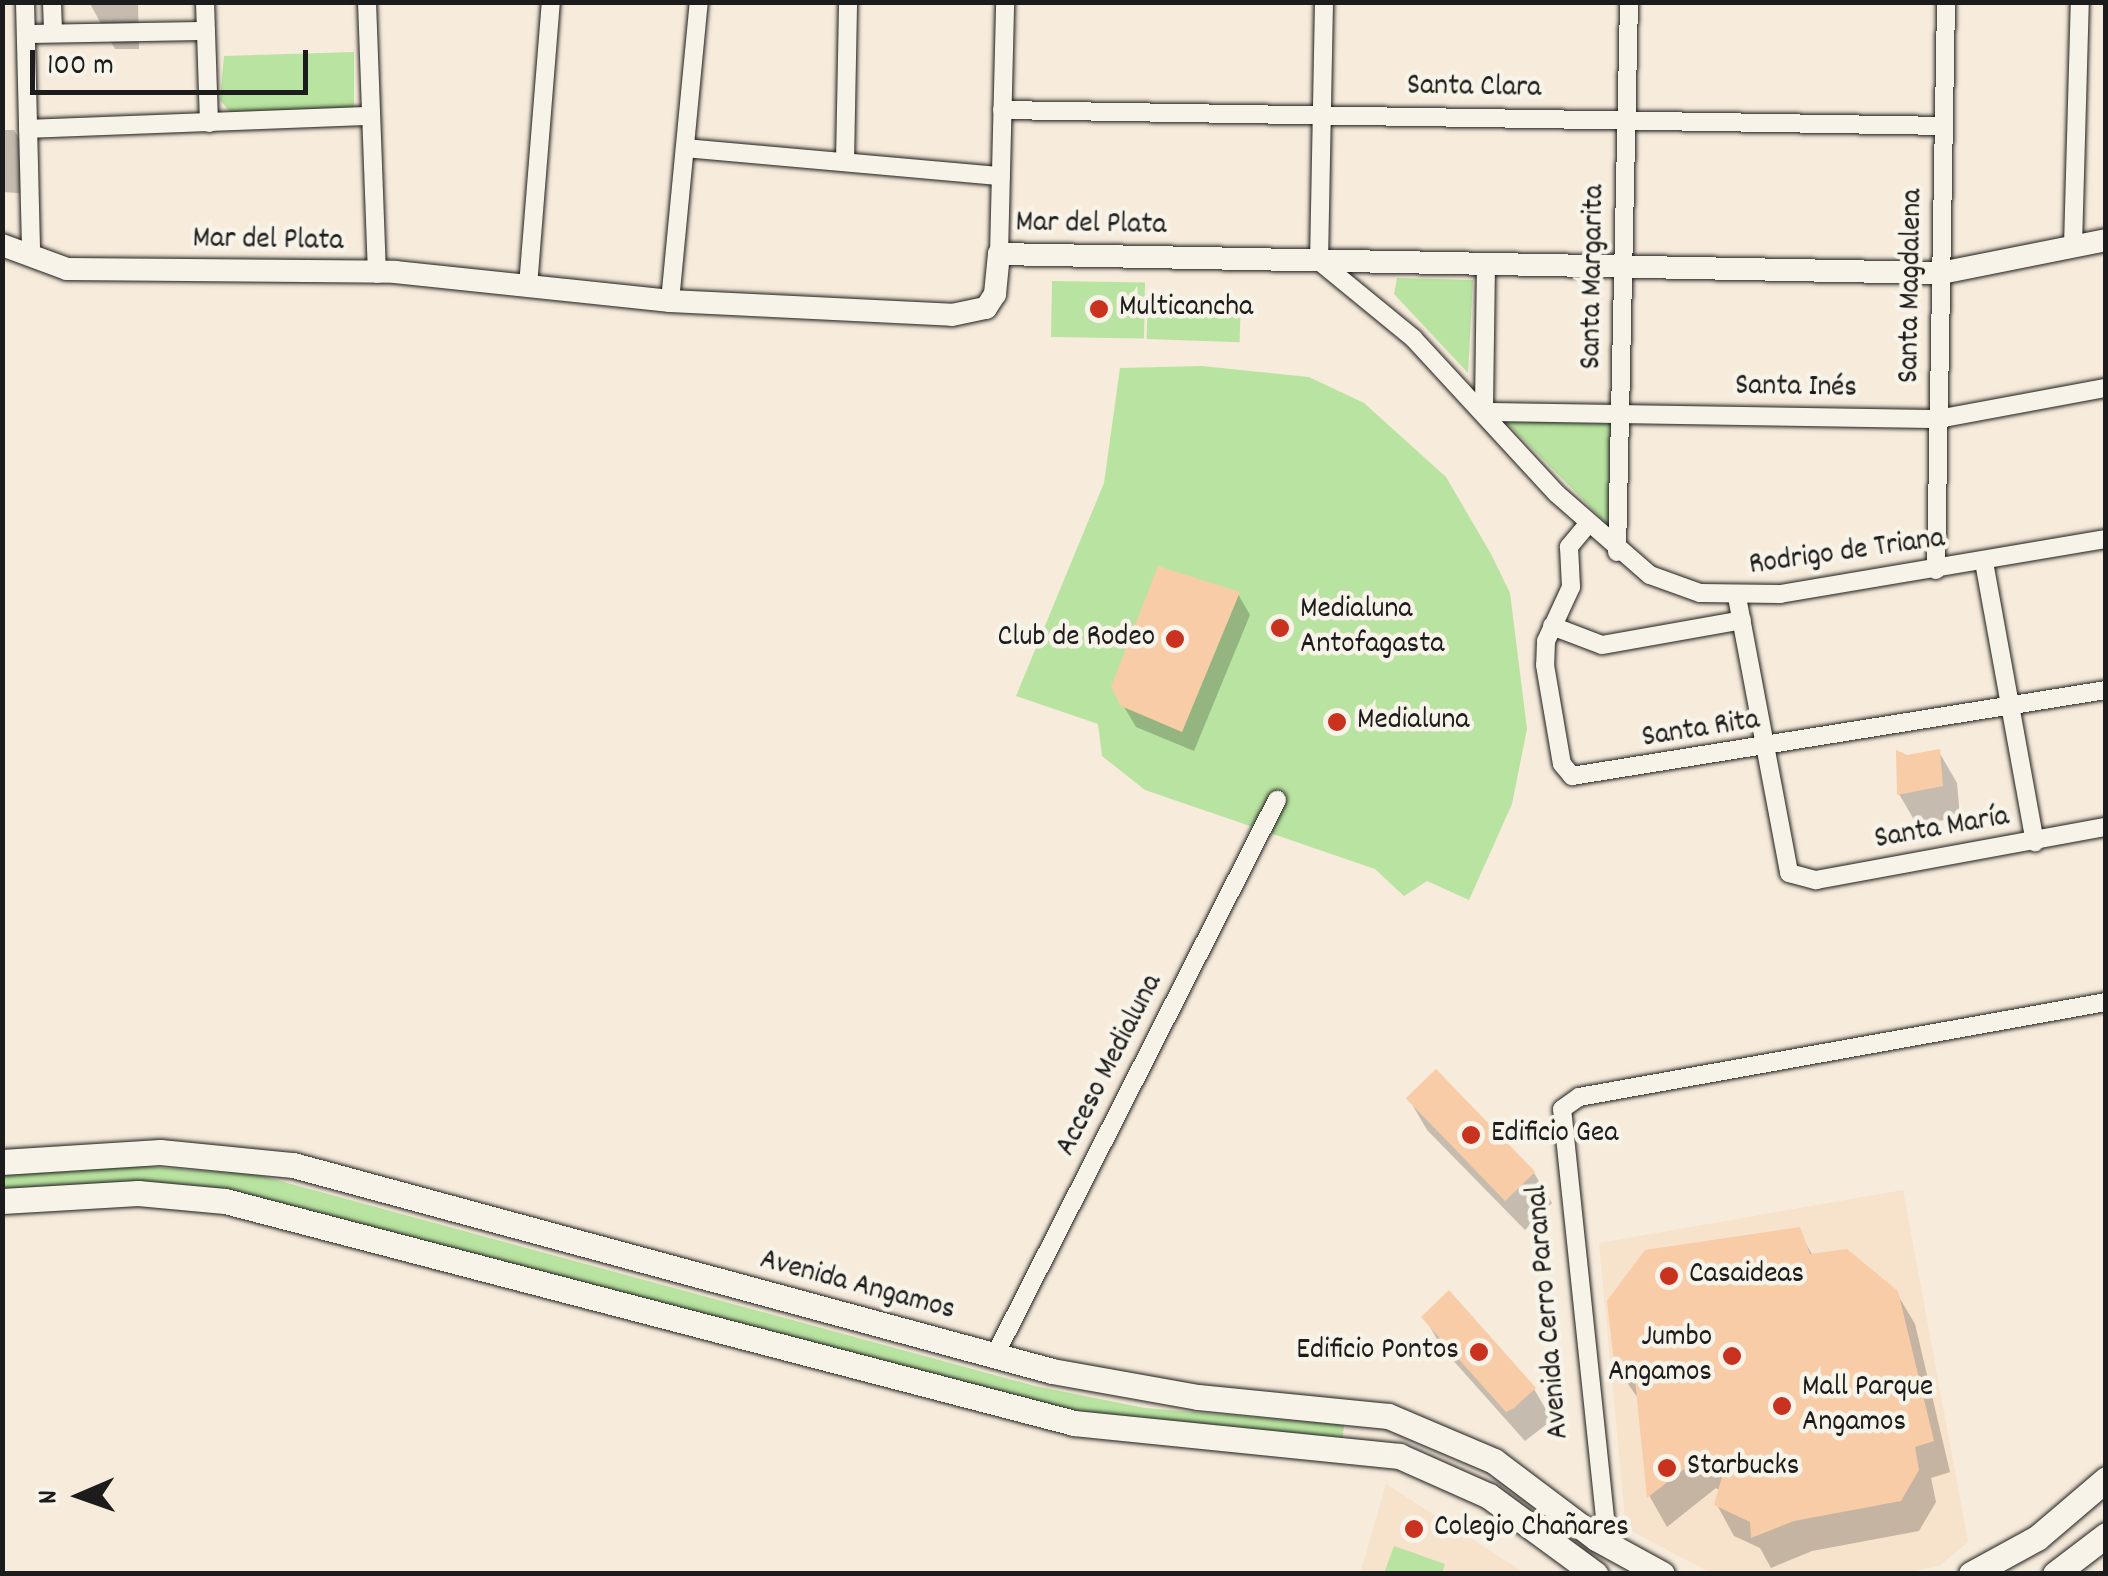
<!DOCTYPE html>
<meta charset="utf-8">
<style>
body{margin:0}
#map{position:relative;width:2108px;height:1576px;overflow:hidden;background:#f7ebdb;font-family:Dekko,sans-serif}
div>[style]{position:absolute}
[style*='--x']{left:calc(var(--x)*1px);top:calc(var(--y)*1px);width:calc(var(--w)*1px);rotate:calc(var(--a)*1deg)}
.built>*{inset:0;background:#f7e2cb}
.green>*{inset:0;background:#b9e3a0;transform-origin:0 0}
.shadow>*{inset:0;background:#0003}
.building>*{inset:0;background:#f8cca7;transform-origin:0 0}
.roads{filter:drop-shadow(0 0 2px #1c1c1c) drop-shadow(0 0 2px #1c1c1c)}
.minor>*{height:18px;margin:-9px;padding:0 9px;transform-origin:9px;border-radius:9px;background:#f7f3e8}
.tertiary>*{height:22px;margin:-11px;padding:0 11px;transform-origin:11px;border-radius:11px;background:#f7f3e8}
.secondary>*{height:25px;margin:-12.5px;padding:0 12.5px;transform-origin:12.5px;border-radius:12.5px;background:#f7f3e8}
.dots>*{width:28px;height:28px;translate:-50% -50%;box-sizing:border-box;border:5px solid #f7f3e8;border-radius:50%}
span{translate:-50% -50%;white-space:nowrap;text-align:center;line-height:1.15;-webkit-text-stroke:9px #f7f3e8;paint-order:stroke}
.street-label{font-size:30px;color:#1c1c1c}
.poi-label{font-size:30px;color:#1c1c1c}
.left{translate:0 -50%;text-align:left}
.right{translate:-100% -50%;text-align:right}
.frame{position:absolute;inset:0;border:5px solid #1c1c1c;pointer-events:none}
.north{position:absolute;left:30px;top:1446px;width:100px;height:100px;-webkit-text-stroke:8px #f7f3e8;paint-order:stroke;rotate:268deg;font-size:28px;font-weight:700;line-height:40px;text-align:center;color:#1c1c1c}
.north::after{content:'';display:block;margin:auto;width:35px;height:45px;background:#1c1c1c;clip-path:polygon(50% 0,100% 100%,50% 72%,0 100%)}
.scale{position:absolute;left:30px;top:50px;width:278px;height:45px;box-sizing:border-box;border:5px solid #1c1c1c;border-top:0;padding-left:12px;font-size:30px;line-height:35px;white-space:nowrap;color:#1c1c1c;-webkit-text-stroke:8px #f7f3e8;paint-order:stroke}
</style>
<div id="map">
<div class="built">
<i style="clip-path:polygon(1903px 1190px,1968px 1542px,1939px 1566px,1905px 1573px,1713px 1574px,1626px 1528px,1599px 1243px)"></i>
<i style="clip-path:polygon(1386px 1484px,1525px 1573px,1360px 1574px)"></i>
</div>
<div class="green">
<i style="clip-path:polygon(354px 52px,354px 108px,231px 113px,220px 100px,224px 56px)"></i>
<i style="clip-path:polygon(1397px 278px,1473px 280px,1468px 373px,1394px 294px)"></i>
<i style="left:1052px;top:281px;width:93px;height:56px;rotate:1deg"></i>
<i style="left:1148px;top:298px;width:93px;height:41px;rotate:2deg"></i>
<i style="clip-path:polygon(1202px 366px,1309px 377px,1364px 403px,1446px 477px,1491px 554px,1510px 593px,1527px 729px,1512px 804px,1469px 900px,1427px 881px,1404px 896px,1375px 869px,1145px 790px,1102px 756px,1098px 724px,1016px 696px,1104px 483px,1120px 368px)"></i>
<i style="clip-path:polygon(1504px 420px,1611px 424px,1609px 526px)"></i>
<i style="clip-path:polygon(139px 1166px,258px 1175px,1035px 1386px,1145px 1408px,1344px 1425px,1342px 1443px,1082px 1417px,323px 1214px,3px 1194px,2px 1175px)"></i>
<i style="clip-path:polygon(1394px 1546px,1445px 1564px,1442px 1573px,1384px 1573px)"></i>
</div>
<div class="shadow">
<i style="clip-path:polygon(89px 2px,138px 2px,139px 49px,115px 49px)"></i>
<i style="clip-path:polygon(2px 130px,14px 130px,32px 161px,33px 194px,2px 192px)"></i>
<i style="clip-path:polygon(1238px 594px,1250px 615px,1194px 751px,1136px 727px,1123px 705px)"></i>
<i style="clip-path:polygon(1939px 752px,1957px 783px,1960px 817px,1917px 825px,1899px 794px,1906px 758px)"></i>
<i style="clip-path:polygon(1409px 1099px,1534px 1173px,1552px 1203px,1525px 1230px,1427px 1130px)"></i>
<i style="clip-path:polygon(1798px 1230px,1813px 1256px,1896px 1292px,1915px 1324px,1950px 1472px,1931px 1478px,1936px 1502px,1919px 1531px,1812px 1551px,1771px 1568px,1760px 1548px,1734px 1536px,1717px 1505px,1721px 1491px,1716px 1488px,1667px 1527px,1650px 1497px,1640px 1401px,1618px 1370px)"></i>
<i style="clip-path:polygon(1425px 1318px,1534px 1389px,1552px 1420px,1525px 1441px,1442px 1348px)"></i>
</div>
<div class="building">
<i style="clip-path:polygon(1158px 566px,1240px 592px,1182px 732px,1121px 706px,1111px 687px)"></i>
<i style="clip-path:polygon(1940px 749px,1943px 786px,1897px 795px,1896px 750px,1907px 755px)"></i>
<i style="left:1436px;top:1069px;width:143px;height:42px;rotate:46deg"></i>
<i style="clip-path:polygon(1800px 1227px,1810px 1254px,1847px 1249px,1898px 1291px,1934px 1441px,1915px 1447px,1919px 1470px,1901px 1501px,1794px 1521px,1751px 1538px,1750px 1522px,1714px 1505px,1724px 1470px,1697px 1459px,1647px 1498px,1634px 1370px,1615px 1371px,1607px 1301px,1645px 1250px)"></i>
<i style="clip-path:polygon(1449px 1290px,1536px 1388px,1514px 1408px,1506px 1412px,1421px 1317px)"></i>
</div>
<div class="roads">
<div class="minor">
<i style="--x:25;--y:2;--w:254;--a:88.6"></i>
<i style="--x:52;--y:2;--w:31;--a:88"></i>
<i style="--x:205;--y:2;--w:121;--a:88.1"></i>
<i style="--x:367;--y:2;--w:272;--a:87.9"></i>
<i style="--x:1324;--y:2;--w:259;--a:91.1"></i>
<i style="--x:1319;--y:261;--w:122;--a:39.3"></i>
<i style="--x:1413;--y:338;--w:212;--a:47.3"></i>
<i style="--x:1557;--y:494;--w:123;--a:41.1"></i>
<i style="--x:1650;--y:575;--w:53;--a:19.8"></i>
<i style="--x:1700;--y:593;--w:80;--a:0.7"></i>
<i style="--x:1780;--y:594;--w:331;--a:-9.6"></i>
<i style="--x:26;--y:34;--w:180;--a:-1"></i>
<i style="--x:1002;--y:110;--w:942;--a:0.97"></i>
<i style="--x:28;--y:129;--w:342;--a:-2.2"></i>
<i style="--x:685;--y:148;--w:317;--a:5.1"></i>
<i style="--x:845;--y:162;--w:160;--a:-88.9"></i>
<i style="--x:2073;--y:246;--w:244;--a:-88.4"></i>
<i style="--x:999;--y:254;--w:252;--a:-88.6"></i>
<i style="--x:1486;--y:264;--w:148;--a:90.8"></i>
<i style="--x:1484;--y:412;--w:454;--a:0.9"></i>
<i style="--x:1938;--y:419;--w:171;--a:-10.5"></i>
<i style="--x:528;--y:286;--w:285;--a:-85.4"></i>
<i style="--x:670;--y:301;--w:300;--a:-84.5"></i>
<i style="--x:1588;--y:524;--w:30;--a:130"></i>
<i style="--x:1569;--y:547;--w:40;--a:87.1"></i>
<i style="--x:1571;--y:587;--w:60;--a:114.8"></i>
<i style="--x:1546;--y:641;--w:24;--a:92"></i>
<i style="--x:1545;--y:665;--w:100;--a:80.3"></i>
<i style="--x:1562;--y:764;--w:16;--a:50"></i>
<i style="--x:1572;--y:776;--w:541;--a:-9.15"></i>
<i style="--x:1617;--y:552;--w:550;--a:-88.75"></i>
<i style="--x:1984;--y:562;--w:285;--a:79.7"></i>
<i style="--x:1936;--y:570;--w:568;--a:-88.99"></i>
<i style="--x:1737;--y:597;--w:281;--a:79.3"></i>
<i style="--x:1789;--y:873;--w:28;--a:15"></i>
<i style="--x:1816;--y:880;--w:295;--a:-10.4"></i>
<i style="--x:1552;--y:626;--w:53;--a:20.8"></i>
<i style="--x:1602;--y:645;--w:142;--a:-10.1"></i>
<i style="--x:994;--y:1357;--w:625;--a:-63.07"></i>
<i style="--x:1608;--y:1546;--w:439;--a:-96"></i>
<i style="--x:1562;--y:1109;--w:21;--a:-35"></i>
<i style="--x:1579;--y:1097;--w:535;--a:-10.22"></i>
</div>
<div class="tertiary">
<i style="--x:2;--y:245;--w:69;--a:20.3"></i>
<i style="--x:67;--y:269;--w:328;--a:0.5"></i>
<i style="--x:395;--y:272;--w:277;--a:6"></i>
<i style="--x:670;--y:301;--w:282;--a:2.8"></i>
<i style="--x:952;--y:315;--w:35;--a:-12"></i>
<i style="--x:986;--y:308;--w:17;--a:-57"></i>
<i style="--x:995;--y:294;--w:40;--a:-84.3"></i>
<i style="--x:999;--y:254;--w:942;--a:1.16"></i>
<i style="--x:1941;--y:273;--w:168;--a:-11.3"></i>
</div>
<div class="secondary">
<i style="--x:2;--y:1162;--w:158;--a:-3.6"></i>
<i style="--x:160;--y:1152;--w:134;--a:5.6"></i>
<i style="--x:293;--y:1165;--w:786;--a:15.18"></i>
<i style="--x:1052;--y:1371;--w:148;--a:10.1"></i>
<i style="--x:1198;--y:1397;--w:191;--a:5.7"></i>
<i style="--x:1388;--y:1416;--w:115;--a:23"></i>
<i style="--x:1494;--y:1461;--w:128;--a:37"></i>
<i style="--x:1596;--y:1538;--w:75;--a:28.6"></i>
<i style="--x:2;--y:1201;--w:136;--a:-3.4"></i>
<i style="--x:138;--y:1193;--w:87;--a:5.3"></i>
<i style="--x:225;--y:1201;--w:878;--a:14.65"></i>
<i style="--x:1074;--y:1423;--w:327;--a:5.8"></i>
<i style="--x:1399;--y:1456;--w:98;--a:24"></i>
<i style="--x:1489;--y:1496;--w:132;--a:36.3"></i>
<i style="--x:1971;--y:1574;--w:75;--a:-28.6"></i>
<i style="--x:2037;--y:1538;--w:91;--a:-40.5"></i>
<i style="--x:2055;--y:1574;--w:64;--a:-37.4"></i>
</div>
</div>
<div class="dots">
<i style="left:1099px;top:309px;background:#c8321e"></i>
<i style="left:1280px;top:628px;background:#c8321e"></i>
<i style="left:1175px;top:639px;background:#c8321e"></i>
<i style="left:1337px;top:722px;background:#c8321e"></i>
<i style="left:1471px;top:1135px;background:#c8321e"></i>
<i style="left:1669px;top:1276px;background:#c8321e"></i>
<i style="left:1479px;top:1352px;background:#c8321e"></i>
<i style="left:1732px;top:1356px;background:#c8321e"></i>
<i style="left:1782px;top:1406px;background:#c8321e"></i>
<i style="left:1667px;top:1468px;background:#c8321e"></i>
<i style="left:1414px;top:1529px;background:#c8321e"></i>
</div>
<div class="street-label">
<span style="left:1474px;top:89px;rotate:1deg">Santa Clara</span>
<span style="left:1091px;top:226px;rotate:1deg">Mar del Plata</span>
<span style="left:268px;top:242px;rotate:1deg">Mar del Plata</span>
<span style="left:1595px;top:277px;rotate:-89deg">Santa Margarita</span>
<span style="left:1913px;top:286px;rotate:-89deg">Santa Magdalena</span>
<span style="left:1796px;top:389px;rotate:1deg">Santa Inés</span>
<span style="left:1847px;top:554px;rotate:-8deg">Rodrigo de Triana</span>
<span style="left:1701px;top:731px;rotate:-9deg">Santa Rita</span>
<span style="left:1942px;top:830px;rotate:-10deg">Santa María</span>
<span style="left:1111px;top:1066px;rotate:-63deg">Acceso Medialuna</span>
<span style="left:857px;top:1287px;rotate:15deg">Avenida Angamos</span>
<span style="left:1550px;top:1312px;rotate:-95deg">Avenida Cerro Paranal</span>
</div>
<div class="poi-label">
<span class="left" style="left:1119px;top:309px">Multicancha</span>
<span class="left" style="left:1300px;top:628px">Medialuna<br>Antofagasta</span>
<span class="right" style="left:1155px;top:639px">Club de Rodeo</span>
<span class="left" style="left:1357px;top:722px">Medialuna</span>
<span class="left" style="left:1491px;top:1135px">Edificio Gea</span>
<span class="left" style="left:1689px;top:1276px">Casaideas</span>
<span class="right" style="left:1712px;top:1356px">Jumbo<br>Angamos</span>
<span class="right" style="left:1459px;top:1352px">Edificio Pontos</span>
<span class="left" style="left:1802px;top:1406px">Mall Parque<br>Angamos</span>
<span class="left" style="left:1687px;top:1468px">Starbucks</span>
<span class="left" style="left:1434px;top:1529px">Colegio Chañares</span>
</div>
<div class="frame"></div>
<div class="north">N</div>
<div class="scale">100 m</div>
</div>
